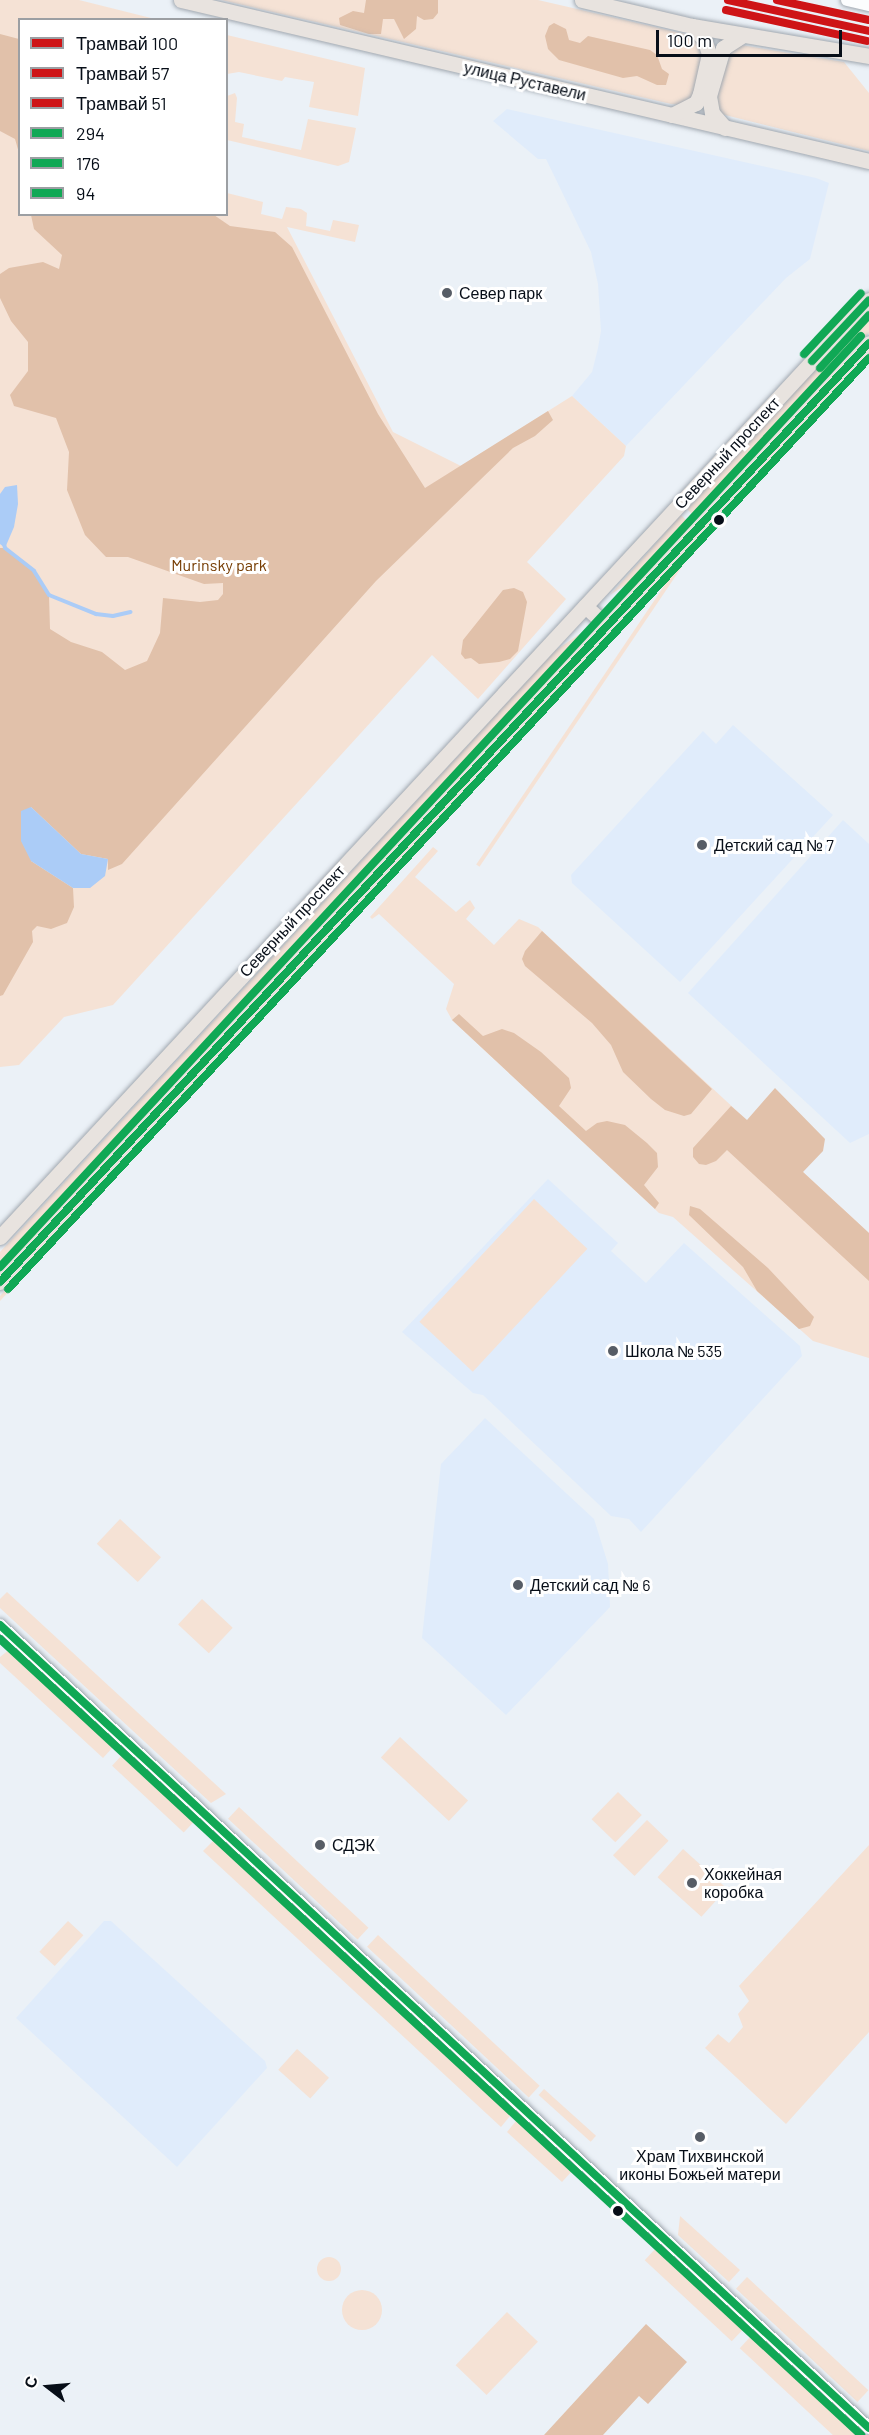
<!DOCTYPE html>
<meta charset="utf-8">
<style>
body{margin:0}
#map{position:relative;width:869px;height:2435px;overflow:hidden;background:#ebf1f7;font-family:Barlow,sans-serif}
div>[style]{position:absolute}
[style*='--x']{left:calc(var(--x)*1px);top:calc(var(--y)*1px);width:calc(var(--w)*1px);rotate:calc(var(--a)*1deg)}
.built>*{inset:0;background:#e0ecfb}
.green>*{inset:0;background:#f5e2d5;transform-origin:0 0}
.round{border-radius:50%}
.forest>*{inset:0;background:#e1c1aa}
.water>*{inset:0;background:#abccf7}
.stream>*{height:4px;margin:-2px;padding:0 2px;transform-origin:2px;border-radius:2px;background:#abccf7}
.roads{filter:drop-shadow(0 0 2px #a1a8b0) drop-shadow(0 0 2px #a1a8b0)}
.minor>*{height:12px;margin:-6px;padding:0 6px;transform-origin:6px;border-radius:6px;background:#fcfdfe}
.major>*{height:15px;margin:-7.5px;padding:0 7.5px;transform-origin:7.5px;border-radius:7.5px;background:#e8e3df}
.bus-1>*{height:8px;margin:-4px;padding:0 4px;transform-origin:4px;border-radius:4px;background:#10a855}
.bus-2>*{height:8px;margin:-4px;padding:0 4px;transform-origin:4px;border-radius:4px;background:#10a855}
.bus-3>*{height:8px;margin:-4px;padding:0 4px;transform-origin:4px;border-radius:4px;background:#10a855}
.tram-1>*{height:8px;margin:-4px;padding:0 4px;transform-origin:4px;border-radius:4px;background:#ce1417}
.tram-2>*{height:8px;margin:-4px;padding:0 4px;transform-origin:4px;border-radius:4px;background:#ce1417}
.tram-3>*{height:8px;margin:-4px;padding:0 4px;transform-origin:4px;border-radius:4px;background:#ce1417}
.dots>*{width:16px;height:16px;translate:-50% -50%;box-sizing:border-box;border:3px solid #fff;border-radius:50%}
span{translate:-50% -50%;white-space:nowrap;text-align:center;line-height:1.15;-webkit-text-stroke:6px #fff;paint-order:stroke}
.street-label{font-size:16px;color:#070e18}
.poi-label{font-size:16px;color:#070e18}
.left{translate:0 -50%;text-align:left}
.park-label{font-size:16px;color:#753b00}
.legend{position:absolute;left:18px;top:18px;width:210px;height:198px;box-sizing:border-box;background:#fff;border:2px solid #9c9fa3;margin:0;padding:8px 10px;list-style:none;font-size:18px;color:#070e18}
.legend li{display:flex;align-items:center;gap:12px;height:30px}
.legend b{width:30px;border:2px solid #9c9fa3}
.north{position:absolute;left:18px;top:2357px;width:60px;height:60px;-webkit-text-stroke:4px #fff;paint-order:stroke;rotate:286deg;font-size:16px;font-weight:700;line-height:24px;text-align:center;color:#070e18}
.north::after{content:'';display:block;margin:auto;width:21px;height:27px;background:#070e18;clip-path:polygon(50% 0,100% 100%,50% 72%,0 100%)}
.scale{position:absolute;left:656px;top:30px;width:186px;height:27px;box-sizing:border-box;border:3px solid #070e18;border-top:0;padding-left:8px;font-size:18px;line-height:21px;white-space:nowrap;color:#070e18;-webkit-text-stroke:4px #fff;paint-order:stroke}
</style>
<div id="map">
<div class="built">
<i style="clip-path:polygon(507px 109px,816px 178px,829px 183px,810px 259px,786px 278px,626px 446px,572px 396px,592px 372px,598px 348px,601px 331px,598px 284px,591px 252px,546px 159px,538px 159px,493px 121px)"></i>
<i style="clip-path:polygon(733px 725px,833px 815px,680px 982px,572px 883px,571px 875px,703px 731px,716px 744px)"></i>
<i style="clip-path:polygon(843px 820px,869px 844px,869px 1134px,850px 1143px,688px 993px)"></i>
<i style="clip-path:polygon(548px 1179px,618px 1243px,611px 1251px,646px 1283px,684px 1243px,800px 1346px,802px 1356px,641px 1532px,629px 1519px,611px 1516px,483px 1395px,473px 1393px,402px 1332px)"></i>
<i style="clip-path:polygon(485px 1418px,594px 1519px,608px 1564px,610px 1607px,506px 1715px,422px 1638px,441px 1464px)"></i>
<i style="clip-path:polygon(104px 1921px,111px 1921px,265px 2061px,267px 2068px,177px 2167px,16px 2018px)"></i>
</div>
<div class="green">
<i style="clip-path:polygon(0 0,79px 0,155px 19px,20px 20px,20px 214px,226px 214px,227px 193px,263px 202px,261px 214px,282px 219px,286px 207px,301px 209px,307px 213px,306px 226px,330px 231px,333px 220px,359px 225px,355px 242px,287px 227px,393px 432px,461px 466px,572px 396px,626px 446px,624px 456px,527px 562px,566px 599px,478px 699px,432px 655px,113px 1005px,64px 1017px,19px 1065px,0 1067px)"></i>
<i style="clip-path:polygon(221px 0,538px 0,690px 35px,703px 48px,695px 95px,680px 105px,671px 104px)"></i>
<i style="clip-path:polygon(227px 35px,365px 68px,358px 116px,309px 107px,314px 82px,285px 77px,282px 81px,239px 72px,227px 74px)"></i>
<i style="clip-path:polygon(741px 45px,844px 62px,869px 93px,869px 151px,721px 114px,714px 105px,725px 53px)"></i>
<i style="clip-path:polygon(235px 93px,237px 98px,235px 122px,244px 124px,242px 137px,301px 150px,308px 119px,356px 128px,349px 162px,338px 166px,227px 140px,227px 96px)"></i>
<i style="clip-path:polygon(869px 312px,869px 333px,760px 452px,695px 517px,687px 509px)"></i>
<i style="clip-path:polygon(849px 377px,853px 378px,741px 499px,738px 496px)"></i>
<i style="clip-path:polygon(681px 515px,689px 523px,642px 574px,610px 595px)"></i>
<i style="left:687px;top:552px;width:4px;height:377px;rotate:34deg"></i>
<i style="clip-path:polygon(590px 627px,591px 629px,0 1269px,0 1252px,556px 650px)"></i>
<i style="clip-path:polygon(433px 847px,438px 851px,415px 877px,456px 912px,470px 900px,475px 908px,466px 919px,494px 945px,519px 919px,538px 927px,869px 1233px,869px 1358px,813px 1341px,673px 1217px,659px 1213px,452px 1020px,446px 1009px,454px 984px,379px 914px,372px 919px,370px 917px)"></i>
<i style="clip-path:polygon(349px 918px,352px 920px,99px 1193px,97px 1191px)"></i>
<i style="left:534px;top:1199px;width:73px;height:168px;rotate:43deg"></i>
<i style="clip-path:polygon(88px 1200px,91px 1203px,0 1301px,0 1296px)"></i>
<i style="left:120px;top:1519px;width:56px;height:34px;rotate:43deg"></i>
<i style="clip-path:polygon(7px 1592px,226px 1794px,211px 1803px,0 1608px,0 1599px)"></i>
<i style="left:202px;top:1599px;width:42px;height:35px;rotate:43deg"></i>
<i style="clip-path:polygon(10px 1649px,114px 1746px,103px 1758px,0 1663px,0 1657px)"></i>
<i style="left:400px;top:1737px;width:93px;height:28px;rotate:43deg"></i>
<i style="left:123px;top:1754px;width:98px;height:16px;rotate:43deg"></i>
<i style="left:618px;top:1792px;width:33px;height:38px;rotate:44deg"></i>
<i style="left:239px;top:1807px;width:177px;height:16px;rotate:43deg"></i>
<i style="left:647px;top:1820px;width:30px;height:49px;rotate:44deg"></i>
<i style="clip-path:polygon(215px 1839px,509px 2111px,510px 2116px,501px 2127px,203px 1851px)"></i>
<i style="clip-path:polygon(869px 1845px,869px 2032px,786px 2124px,705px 2048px,718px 2034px,729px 2043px,743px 2027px,738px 2014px,749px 2001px,739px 1986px)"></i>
<i style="left:683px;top:1849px;width:59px;height:38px;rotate:42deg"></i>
<i style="left:68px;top:1921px;width:21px;height:42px;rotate:43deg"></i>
<i style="left:378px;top:1935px;width:221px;height:16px;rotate:43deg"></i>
<i style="left:297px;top:2049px;width:43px;height:28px;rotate:42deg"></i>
<i style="left:544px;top:2089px;width:70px;height:8px;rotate:42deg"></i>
<i style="clip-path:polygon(516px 2121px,521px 2121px,573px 2170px,562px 2182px,507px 2132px)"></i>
<i style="clip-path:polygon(680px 2216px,740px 2270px,729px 2282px,678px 2235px)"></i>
<i style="left:657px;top:2247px;width:119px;height:18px;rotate:43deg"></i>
<i class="round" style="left:317px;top:2257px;width:24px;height:24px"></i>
<i style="left:747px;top:2277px;width:166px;height:16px;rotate:43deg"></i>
<i class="round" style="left:342px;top:2290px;width:40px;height:40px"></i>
<i style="left:507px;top:2312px;width:43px;height:74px;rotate:44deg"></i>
<i style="left:752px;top:2335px;width:148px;height:18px;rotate:43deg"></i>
</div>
<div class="forest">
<i style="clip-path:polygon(366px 0,438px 0,438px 13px,433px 19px,424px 20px,417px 16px,416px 29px,404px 39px,394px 19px,383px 19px,381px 34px,369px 34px,340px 25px,339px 18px,353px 11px,364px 13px)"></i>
<i style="clip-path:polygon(554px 23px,566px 29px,569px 40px,580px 43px,588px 36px,650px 50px,657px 55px,662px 69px,669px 74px,666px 85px,657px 85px,637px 76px,623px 78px,559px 60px,548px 49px,545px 36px,549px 26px)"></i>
<i style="clip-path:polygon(0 34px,19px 39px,19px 153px,15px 139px,0 131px)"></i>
<i style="clip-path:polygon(31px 215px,214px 215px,230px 226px,275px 232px,292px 247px,378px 414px,425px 488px,548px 411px,553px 420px,535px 436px,513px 448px,376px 581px,122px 864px,108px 870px,108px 859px,81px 854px,31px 807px,31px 861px,73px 888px,74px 907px,67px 923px,51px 929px,37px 926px,32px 931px,33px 942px,3px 995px,0 996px,0 548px,5px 548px,34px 571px,49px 595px,50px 629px,71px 642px,102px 652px,125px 670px,147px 661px,160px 633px,163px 598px,200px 602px,218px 600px,223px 594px,223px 583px,204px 584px,128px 557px,106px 557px,85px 535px,67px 490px,69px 452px,56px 418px,14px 406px,10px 395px,28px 371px,28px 342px,11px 321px,0 298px,0 274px,9px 268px,43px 262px,59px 269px,62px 255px,34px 229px)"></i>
<i style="clip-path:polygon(514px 588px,523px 592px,527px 602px,518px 651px,510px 659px,499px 662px,479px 664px,471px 658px,465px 659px,461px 654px,463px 640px,503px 590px)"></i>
<i style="clip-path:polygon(542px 931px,712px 1089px,691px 1114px,684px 1116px,665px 1110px,651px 1099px,623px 1072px,611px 1045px,592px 1023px,525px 966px,522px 959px,525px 951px)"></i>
<i style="clip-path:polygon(459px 1014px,483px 1036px,502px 1029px,514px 1033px,541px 1052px,569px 1078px,571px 1088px,559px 1106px,586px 1131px,597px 1123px,607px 1121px,625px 1125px,647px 1143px,657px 1153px,658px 1167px,644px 1185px,659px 1203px,655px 1209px,452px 1020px)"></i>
<i style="clip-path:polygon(775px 1088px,825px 1139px,823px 1151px,803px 1172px,869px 1233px,869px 1281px,727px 1150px,716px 1161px,706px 1165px,699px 1164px,693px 1157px,693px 1148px,731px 1106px,747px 1120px)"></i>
<i style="clip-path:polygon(690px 1206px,700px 1209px,768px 1268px,814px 1317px,810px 1326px,799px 1329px,757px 1291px,743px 1267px,689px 1215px)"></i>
<i style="clip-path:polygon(646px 2324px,687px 2362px,648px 2404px,639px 2396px,603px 2435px,544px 2435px)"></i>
</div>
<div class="water">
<i style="clip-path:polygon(17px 485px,18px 504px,14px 527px,5px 548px,0 544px,0 494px,5px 487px)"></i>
<i style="clip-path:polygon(31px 807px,81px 854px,108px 859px,105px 876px,90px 888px,73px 888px,31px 861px,21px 841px,21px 811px)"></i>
</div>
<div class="stream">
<i style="--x:4;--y:544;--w:4;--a:76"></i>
<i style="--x:5;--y:548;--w:37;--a:38"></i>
<i style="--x:34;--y:571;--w:28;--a:58"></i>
<i style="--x:49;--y:595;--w:51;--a:22"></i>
<i style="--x:96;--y:614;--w:17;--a:7"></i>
<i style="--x:113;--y:616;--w:18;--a:-13"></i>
</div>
<div class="roads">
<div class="minor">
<i style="--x:847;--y:0;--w:23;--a:13"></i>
<i style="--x:0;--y:1625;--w:1183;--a:42.74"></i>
</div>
<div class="major">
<i style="--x:181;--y:0;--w:707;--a:13.17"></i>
<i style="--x:582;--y:0;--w:113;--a:13.3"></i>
<i style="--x:692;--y:26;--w:180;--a:9.6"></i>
<i style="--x:672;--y:115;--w:27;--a:-27"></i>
<i style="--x:696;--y:103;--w:10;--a:-66"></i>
<i style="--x:700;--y:94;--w:41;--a:-77.3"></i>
<i style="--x:709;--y:54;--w:16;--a:-108"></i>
<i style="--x:704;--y:39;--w:18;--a:-133"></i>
<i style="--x:725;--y:128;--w:20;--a:-131"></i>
<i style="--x:712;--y:113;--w:17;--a:-100"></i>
<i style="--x:709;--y:96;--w:50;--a:-73.7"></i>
<i style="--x:723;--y:48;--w:24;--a:-33"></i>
<i style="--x:585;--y:606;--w:30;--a:42"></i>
<i style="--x:0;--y:1237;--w:1278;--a:-47.16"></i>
<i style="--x:0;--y:1282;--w:1279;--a:-47.22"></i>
</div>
</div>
<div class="bus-1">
<i style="--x:812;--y:361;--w:83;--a:-46.9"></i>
<i style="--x:0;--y:1282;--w:1279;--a:-47.22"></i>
<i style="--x:0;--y:1625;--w:1183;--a:42.74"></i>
</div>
<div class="bus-2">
<i style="--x:820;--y:368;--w:72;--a:-47.2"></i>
<i style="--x:8;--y:1289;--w:1268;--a:-47.24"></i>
<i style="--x:0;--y:1639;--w:1173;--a:42.75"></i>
</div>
<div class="bus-3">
<i style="--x:804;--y:354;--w:83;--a:-46.9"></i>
<i style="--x:0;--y:1267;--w:1268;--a:-47.24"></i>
</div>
<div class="tram-1">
<i style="--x:728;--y:0;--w:144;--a:12.4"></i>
</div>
<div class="tram-2">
<i style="--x:726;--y:10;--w:144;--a:12.4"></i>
</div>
<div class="tram-3">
<i style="--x:777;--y:0;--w:94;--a:12.3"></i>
</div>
<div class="dots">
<i style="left:447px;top:293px;background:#575d66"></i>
<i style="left:719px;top:520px;background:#070e18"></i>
<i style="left:702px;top:845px;background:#575d66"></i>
<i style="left:613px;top:1351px;background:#575d66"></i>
<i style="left:518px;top:1585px;background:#575d66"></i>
<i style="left:320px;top:1845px;background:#575d66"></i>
<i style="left:692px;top:1883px;background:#575d66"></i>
<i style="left:700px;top:2137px;background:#575d66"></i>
<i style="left:618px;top:2211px;background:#070e18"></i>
</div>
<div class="street-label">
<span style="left:525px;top:81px;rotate:13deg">улица Руставели</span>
<span style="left:727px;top:453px;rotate:-47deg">Северный проспект</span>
<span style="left:292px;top:921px;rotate:-47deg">Северный проспект</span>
</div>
<div class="poi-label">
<span class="left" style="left:459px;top:293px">Север парк</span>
<span class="left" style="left:714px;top:845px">Детский сад № 7</span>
<span class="left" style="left:625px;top:1351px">Школа № 535</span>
<span class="left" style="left:530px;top:1585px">Детский сад № 6</span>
<span class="left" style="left:332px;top:1845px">СДЭК</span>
<span class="left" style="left:704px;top:1883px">Хоккейная<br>коробка</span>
<span style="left:700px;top:2165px">Храм Тихвинской<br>иконы Божьей матери</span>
</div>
<div class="park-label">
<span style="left:219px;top:565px">Murinsky park</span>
</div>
<ul class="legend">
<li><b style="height:8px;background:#ce1417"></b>Трамвай 100</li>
<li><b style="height:8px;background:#ce1417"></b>Трамвай 57</li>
<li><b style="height:8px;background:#ce1417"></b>Трамвай 51</li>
<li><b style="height:8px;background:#10a855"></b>294</li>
<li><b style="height:8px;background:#10a855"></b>176</li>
<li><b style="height:8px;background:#10a855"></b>94</li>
</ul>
<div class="north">С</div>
<div class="scale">100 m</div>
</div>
